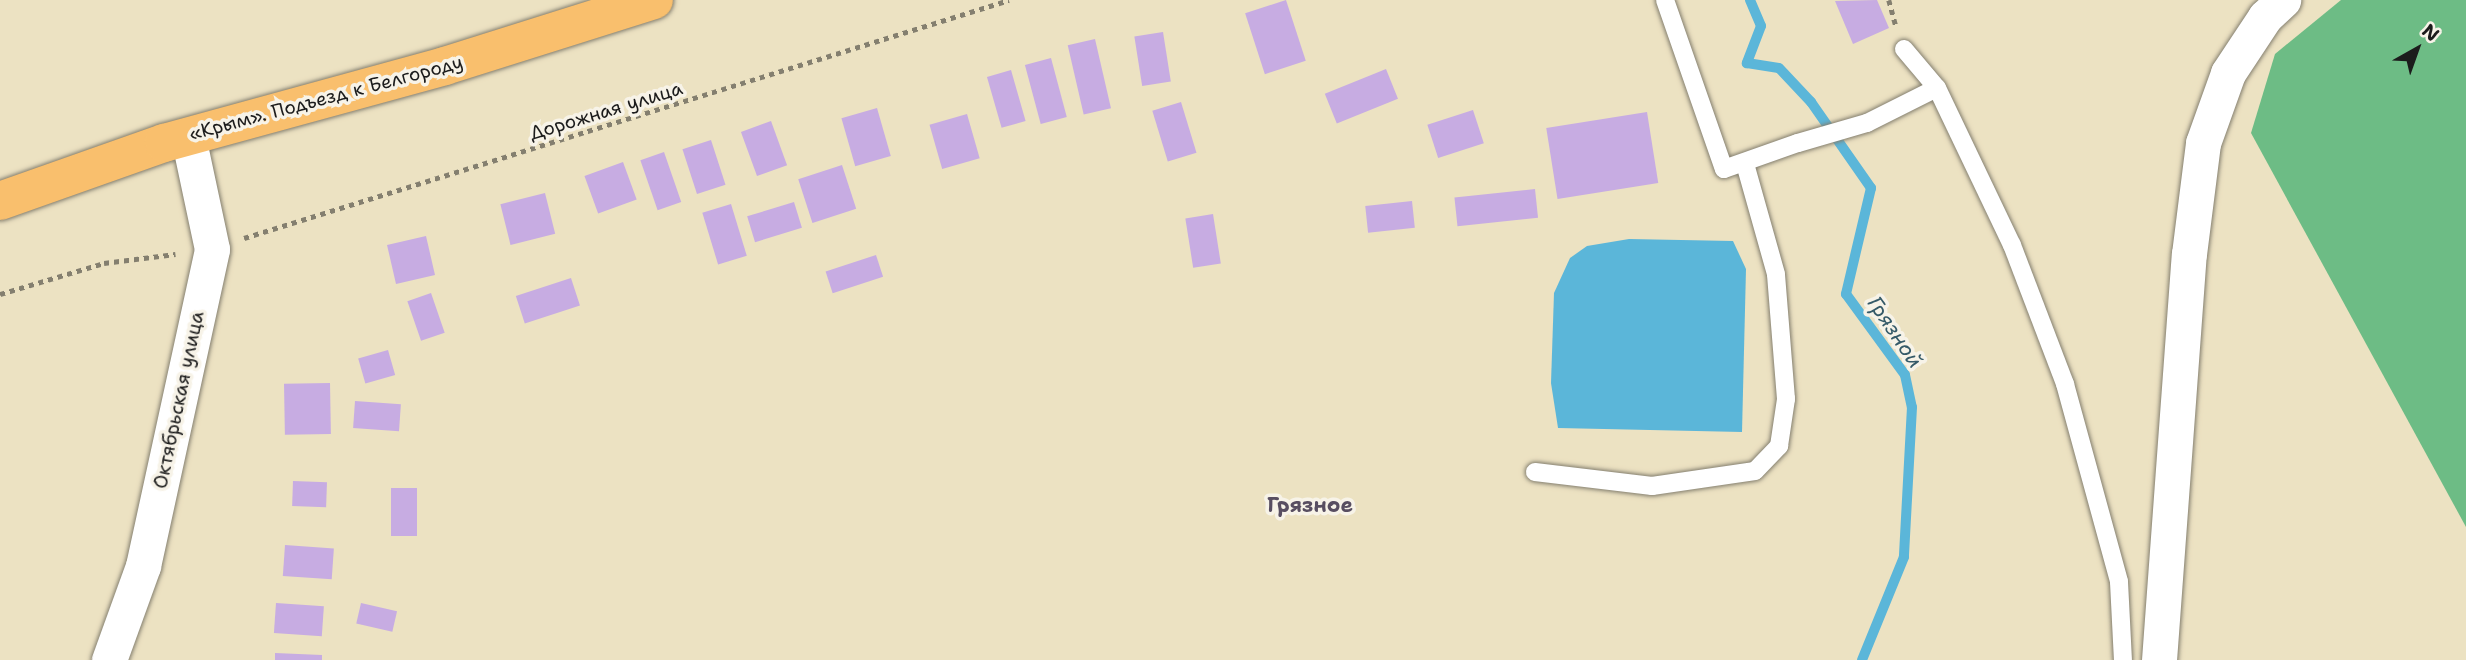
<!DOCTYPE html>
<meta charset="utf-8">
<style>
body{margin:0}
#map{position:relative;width:2466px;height:660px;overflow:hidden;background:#ece2c2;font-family:"Shantell Sans",sans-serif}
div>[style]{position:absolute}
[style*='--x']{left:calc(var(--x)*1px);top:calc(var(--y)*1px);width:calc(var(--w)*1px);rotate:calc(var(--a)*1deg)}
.forest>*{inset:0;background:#6dbc85}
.water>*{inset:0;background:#5bb6d9}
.stream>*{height:10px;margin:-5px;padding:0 5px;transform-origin:5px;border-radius:5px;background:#5bb6d9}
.building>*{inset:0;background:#c7ace2;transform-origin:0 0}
.path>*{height:4.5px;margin-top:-2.25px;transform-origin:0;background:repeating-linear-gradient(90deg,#847f6f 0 5px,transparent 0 10px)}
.roads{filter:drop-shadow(0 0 2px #847f6f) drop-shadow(0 0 2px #847f6f)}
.service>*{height:18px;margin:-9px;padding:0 9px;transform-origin:9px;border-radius:9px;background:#fff}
.minor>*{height:35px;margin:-17.5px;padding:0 17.5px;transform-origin:17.5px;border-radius:17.5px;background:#fff}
.primary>*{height:38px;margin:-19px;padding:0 19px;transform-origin:19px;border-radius:19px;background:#f9bf6d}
span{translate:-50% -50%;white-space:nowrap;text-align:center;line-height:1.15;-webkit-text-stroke:7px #f7f3e8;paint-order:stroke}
.street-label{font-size:19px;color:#1c1c1c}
.water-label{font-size:21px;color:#355a68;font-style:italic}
.neighbourhood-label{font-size:21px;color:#584e61;font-weight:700}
.north{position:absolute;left:2382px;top:14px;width:70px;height:70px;-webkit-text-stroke:5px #f7f3e8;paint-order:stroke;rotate:40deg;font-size:19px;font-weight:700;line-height:28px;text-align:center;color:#1c1c1c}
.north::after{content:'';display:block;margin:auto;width:24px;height:32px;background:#1c1c1c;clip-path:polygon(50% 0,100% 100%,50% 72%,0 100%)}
</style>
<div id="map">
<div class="forest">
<i style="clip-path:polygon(2341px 0,2466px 0,2466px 527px,2251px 133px,2275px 54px)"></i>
</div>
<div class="water">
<i style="clip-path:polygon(1629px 239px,1733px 241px,1746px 269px,1742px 432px,1558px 428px,1551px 383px,1554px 293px,1570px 258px,1587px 246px)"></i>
</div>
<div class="stream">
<i style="--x:1750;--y:0;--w:28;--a:67"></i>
<i style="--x:1761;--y:26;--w:40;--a:111"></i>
<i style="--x:1747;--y:63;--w:32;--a:9"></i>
<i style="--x:1779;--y:68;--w:47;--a:46.7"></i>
<i style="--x:1811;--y:102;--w:105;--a:55.1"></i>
<i style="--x:1871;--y:188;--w:109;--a:103.3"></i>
<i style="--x:1846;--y:294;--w:100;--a:53.9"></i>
<i style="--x:1905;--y:375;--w:33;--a:78"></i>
<i style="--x:1912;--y:407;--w:150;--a:93.1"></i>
<i style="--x:1904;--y:557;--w:111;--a:112.2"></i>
</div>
<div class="building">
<i style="left:1286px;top:0;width:64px;height:43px;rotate:72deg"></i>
<i style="clip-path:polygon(1877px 0,1889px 28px,1853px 44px,1835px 1px)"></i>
<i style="left:1163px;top:32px;width:50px;height:29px;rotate:81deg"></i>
<i style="left:1095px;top:39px;width:71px;height:28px;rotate:77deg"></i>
<i style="left:1051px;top:58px;width:61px;height:27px;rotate:75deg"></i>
<i style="left:1386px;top:69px;width:32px;height:66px;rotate:68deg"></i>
<i style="left:1011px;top:70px;width:53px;height:25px;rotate:74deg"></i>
<i style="left:1181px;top:102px;width:53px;height:30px;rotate:73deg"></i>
<i style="left:877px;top:108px;width:50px;height:37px;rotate:74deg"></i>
<i style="left:1473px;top:110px;width:35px;height:48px;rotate:72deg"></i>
<i style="left:1647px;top:112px;width:72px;height:102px;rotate:81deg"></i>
<i style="left:967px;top:114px;width:46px;height:39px;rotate:74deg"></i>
<i style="left:771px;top:121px;width:47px;height:32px;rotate:70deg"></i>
<i style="left:711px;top:140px;width:47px;height:30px;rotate:72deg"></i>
<i style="left:664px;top:152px;width:53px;height:25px;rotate:71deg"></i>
<i style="left:623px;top:162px;width:40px;height:41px;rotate:70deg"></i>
<i style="left:842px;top:165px;width:46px;height:46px;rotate:72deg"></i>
<i style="left:1535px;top:189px;width:29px;height:81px;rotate:84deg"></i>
<i style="left:545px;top:193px;width:42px;height:46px;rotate:76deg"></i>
<i style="left:1412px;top:201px;width:27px;height:47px;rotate:84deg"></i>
<i style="left:794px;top:202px;width:27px;height:49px;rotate:73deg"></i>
<i style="left:731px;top:204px;width:54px;height:30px;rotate:73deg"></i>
<i style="left:1213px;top:214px;width:50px;height:28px;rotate:81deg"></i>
<i style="left:426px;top:236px;width:40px;height:40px;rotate:77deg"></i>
<i style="left:876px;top:255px;width:23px;height:53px;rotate:72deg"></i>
<i style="left:571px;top:278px;width:29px;height:58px;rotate:72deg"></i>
<i style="left:431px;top:293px;width:42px;height:25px;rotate:71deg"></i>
<i style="left:388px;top:350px;width:26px;height:31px;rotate:74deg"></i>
<i style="left:330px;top:383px;width:51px;height:46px;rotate:89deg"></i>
<i style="left:355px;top:401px;width:46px;height:27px;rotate:4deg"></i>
<i style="left:293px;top:481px;width:34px;height:25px;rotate:2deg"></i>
<i style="left:417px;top:488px;width:48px;height:26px;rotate:90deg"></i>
<i style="left:285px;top:545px;width:49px;height:31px;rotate:4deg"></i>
<i style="left:276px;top:603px;width:48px;height:30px;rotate:4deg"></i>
<i style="left:361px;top:603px;width:37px;height:21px;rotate:13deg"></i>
<i style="clip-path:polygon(275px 653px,322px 655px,322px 660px,275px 660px)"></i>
</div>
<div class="path">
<i style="--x:1889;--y:0;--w:27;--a:75"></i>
<i style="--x:244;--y:238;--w:801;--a:-17.28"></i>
<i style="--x:0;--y:294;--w:109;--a:-16.6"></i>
<i style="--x:104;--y:263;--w:72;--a:-7.2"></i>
</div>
<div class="roads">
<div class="service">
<i style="--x:1665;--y:0;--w:179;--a:70.8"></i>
<i style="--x:1724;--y:169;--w:78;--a:-19.4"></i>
<i style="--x:1798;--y:143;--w:72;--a:-16.2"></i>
<i style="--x:1867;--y:123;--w:78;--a:-26.6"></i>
<i style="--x:1904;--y:49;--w:51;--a:49.8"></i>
<i style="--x:1937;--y:88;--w:174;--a:64.5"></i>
<i style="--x:2012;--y:245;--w:149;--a:69.1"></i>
<i style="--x:2065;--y:384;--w:205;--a:74.7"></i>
<i style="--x:2119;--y:582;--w:78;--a:87.1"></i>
<i style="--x:1535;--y:472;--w:118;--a:6.8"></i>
<i style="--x:1652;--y:486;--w:104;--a:-8.3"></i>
<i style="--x:1755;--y:471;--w:35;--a:-46"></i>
<i style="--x:1779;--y:446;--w:48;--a:-81.5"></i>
<i style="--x:1786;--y:399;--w:125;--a:-94.6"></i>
<i style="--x:1776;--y:274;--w:114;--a:-105.7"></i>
</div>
<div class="minor">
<i style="--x:109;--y:660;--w:100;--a:-70.1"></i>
<i style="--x:143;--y:566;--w:324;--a:-77.7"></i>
<i style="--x:212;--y:249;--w:116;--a:-102"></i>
<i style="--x:2159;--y:660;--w:407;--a:-85.8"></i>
<i style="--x:2189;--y:254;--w:112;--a:-82.8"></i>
<i style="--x:2203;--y:143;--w:74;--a:-70.3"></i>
<i style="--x:2228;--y:73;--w:67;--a:-56.5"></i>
<i style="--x:2265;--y:17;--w:25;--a:-43"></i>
</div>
<div class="primary">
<i style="--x:0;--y:201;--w:174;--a:-19.5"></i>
<i style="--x:164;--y:143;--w:291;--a:-15.3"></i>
<i style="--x:445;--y:66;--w:219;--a:-17.5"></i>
</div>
</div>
<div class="street-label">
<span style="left:326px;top:98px;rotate:-15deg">«Крым». Подъезд к Белгороду</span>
<span style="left:606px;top:111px;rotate:-17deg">Дорожная улица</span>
<span style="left:179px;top:400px;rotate:-78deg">Октябрьская улица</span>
</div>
<div class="water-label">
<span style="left:1895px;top:332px;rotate:56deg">Грязной</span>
</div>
<div class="neighbourhood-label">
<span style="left:1310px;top:505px">Грязное</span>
</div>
<div class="north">N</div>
</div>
